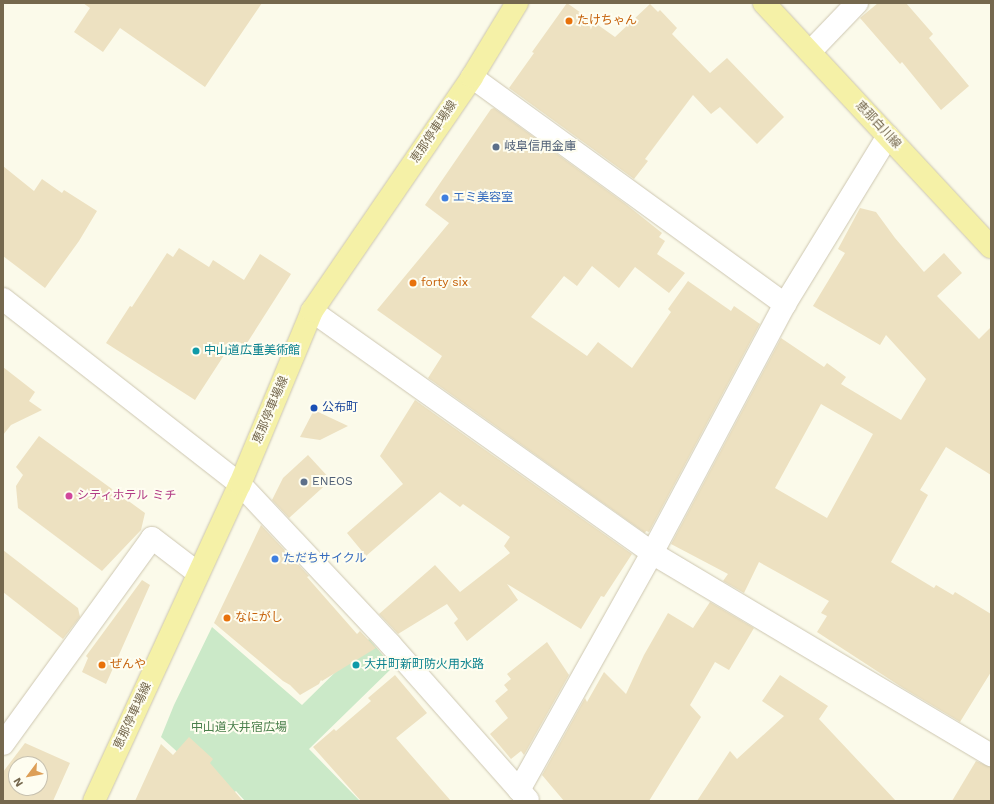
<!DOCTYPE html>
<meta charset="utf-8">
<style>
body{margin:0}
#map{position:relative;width:994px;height:804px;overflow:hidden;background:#fbfaea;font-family:"Work Sans","Noto Sans JP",sans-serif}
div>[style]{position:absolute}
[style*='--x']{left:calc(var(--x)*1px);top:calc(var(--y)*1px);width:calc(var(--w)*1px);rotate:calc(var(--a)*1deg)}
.green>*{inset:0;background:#cbe9c8}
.building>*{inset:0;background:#ede1c1}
.roads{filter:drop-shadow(0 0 1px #cdc6b0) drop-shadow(0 0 1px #cdc6b0)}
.minor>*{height:22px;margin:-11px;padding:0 11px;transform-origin:11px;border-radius:11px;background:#fff}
.major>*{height:22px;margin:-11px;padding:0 11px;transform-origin:11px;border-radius:11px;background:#f5f1a7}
.dots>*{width:11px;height:11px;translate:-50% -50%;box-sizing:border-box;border:2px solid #fefdf0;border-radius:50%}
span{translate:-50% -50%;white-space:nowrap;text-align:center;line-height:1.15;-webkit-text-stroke:4px #fefdf0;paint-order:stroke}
.food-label{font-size:12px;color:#c56008}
.left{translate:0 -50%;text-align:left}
.street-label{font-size:12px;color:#75684e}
.service-label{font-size:12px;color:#4e5e75}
.shop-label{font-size:12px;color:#366cbe}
.culture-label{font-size:12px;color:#0d838f}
.transit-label{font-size:12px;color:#164399}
.hotel-label{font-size:12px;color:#b23c85}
.park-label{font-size:12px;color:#4a7f4b}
.frame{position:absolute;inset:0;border:4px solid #75684e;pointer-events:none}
.north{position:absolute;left:8px;top:756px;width:40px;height:40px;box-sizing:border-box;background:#fefdf0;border:1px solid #c7c1af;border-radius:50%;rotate:238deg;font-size:11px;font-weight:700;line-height:16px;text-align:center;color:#75684e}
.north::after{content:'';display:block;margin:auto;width:14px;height:18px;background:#dd9f57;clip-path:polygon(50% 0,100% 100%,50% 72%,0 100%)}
</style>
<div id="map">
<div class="green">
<i style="clip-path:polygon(212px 627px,302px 705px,369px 639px,393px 667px,309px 749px,360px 801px,245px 801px,236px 791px,228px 798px,161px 737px,174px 705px)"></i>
</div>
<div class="building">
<i style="clip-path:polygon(83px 3px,262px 3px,205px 87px,120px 28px,103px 52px,74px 32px,90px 8px)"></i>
<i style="clip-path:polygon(567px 3px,615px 37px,650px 4px,658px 12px,660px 10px,677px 28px,672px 34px,710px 73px,727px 58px,784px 117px,757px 144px,720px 107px,711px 114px,693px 95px,645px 159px,648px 161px,634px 179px,509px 88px,534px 53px,532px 52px)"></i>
<i style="clip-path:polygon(878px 3px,906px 3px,933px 34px,929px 38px,969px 86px,941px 110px,902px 62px,900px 64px,860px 18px)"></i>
<i style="clip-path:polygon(494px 108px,627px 205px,662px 233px,659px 237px,665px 241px,657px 254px,685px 273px,669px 293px,635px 267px,619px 288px,592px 266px,577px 286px,564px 276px,531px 317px,587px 356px,598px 342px,632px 368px,671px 312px,668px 309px,688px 281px,731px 311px,734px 306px,760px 324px,649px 532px,646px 531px,645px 533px,428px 378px,442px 356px,377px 310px,449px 223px,425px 205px,491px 109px)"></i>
<i style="clip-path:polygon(3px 166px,34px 191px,42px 179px,62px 193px,64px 190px,97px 211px,79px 241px,45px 288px,3px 256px)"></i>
<i style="clip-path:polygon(evenodd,860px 208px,876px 212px,895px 238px,924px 272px,944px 253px,962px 273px,937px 296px,979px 339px,991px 327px,991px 475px,946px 447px,920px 490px,928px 495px,891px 562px,934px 588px,936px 585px,953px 595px,955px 592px,991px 614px,991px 672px,960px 722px,903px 688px,817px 632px,827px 616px,821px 613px,829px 601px,759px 562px,744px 593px,723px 581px,728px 574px,671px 544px,781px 338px,824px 367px,827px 363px,846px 377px,841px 384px,901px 420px,926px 379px,886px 335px,880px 345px,813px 306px,845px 253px,838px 249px,860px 208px,821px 404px,873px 434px,827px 518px,775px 488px,821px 404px)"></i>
<i style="clip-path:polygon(179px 248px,209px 267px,213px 260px,244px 280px,260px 254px,291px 274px,240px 354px,230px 346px,195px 400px,106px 343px,130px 306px,132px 307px,167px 253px,173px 257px)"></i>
<i style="clip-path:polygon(3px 367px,35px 392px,29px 401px,42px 410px,11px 425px,3px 435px)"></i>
<i style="clip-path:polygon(415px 400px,632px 554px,604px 597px,601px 596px,581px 629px,507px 584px,518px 600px,467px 641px,454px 623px,458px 619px,447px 604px,398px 634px,379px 614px,435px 565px,460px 592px,510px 553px,504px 546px,510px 537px,463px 504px,460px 507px,440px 492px,366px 556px,347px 533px,403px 484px,380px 456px)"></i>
<i style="clip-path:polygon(314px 410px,348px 426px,320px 440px,300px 437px)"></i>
<i style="clip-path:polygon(39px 436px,145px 513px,141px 530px,102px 571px,18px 508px,16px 486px,23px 475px,16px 467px)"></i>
<i style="clip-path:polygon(308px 455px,331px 480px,289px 518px,272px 500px,283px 478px)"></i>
<i style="clip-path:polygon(261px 525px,309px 576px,307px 577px,357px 634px,360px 631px,376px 648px,322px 681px,321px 680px,319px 684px,300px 695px,290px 685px,283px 681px,214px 623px)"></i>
<i style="clip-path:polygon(3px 550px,78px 608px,80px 617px,63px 639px,3px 592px)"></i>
<i style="clip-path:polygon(142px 580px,150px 585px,106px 684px,82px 672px,88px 658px,86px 656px)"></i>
<i style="clip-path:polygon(710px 602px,754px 628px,729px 670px,715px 662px,690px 705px,701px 717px,649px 801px,564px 801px,542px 775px,585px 698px,587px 702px,604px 672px,626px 694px,644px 655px,668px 613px,693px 628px)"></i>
<i style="clip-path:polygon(547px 642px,569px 675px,524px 755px,521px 751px,511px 759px,490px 734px,508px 718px,495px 701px,508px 690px,504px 685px,511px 679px,507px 674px)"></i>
<i style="clip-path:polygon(395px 675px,427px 713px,396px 738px,451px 801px,361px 801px,313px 747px,334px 729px,336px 731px,371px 701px,368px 698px)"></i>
<i style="clip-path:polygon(780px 675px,828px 706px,819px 719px,896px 801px,697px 801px,730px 751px,737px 759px,784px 716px,762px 701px)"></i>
<i style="clip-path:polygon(189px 737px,213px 759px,210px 763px,243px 801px,135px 801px,161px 744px,173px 755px)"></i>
<i style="clip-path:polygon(evenodd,25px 743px,70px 763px,53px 801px,3px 801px,3px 772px,25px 743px,16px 764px,40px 764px,40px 788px,16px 788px,16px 764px)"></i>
<i style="clip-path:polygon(976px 761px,991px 767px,991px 801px,952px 801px)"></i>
</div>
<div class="roads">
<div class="minor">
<i style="--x:810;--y:52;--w:68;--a:-46.2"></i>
<i style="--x:472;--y:77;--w:387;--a:36"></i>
<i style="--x:3;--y:299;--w:301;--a:38"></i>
<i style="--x:240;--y:484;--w:219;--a:46.8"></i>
<i style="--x:390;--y:644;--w:208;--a:48.5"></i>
<i style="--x:312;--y:311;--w:417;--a:35.4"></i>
<i style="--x:652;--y:553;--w:395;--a:30.8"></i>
<i style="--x:3;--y:744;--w:254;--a:-54.1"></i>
<i style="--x:152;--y:538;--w:58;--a:37.3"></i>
<i style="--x:519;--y:790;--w:272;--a:-60.7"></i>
<i style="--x:652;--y:553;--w:282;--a:-61.9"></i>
<i style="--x:785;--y:304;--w:197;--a:-58.5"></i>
</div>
<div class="major">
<i style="--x:764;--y:3;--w:333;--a:47.1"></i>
<i style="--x:94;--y:801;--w:349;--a:-65.3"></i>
<i style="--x:240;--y:484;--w:187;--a:-67.4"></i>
<i style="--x:312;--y:311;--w:283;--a:-55.6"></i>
<i style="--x:472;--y:77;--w:87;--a:-58.7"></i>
</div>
</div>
<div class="dots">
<i style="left:569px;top:21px;background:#e8710a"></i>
<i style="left:496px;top:147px;background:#5c6f8a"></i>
<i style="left:445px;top:198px;background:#3f7fe0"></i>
<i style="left:413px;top:283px;background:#e8710a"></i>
<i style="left:196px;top:351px;background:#0f9aa8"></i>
<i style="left:314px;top:408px;background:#1a4fb4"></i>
<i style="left:304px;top:482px;background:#5c6f8a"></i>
<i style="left:69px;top:496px;background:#d1479c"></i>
<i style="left:275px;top:559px;background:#3f7fe0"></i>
<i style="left:227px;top:618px;background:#e8710a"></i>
<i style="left:102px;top:665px;background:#e8710a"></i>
<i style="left:356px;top:665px;background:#0f9aa8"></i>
</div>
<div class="food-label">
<span class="left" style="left:577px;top:21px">たけちゃん</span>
<span class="left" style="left:421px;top:283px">forty six</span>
<span class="left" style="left:235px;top:618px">なにがし</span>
<span class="left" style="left:110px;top:665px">ぜんや</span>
</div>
<div class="street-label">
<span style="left:878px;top:125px;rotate:47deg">恵那白川線</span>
<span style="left:434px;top:132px;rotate:-56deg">恵那停車場線</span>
<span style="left:271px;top:410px;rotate:-67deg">恵那停車場線</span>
<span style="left:133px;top:716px;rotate:-65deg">恵那停車場線</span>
</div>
<div class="service-label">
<span class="left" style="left:504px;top:147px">岐阜信用金庫</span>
<span class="left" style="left:312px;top:482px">ENEOS</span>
</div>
<div class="shop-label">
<span class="left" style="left:453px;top:198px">エミ美容室</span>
<span class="left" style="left:283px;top:559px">ただちサイクル</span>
</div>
<div class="culture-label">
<span class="left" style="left:204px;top:351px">中山道広重美術館</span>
<span class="left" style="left:364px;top:665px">大井町新町防火用水路</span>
</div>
<div class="transit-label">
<span class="left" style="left:322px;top:408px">公布町</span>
</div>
<div class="hotel-label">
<span class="left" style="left:77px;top:496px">シティホテル ミチ</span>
</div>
<div class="park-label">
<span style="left:239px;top:728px">中山道大井宿広場</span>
</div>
<div class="frame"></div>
<div class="north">N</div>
</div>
